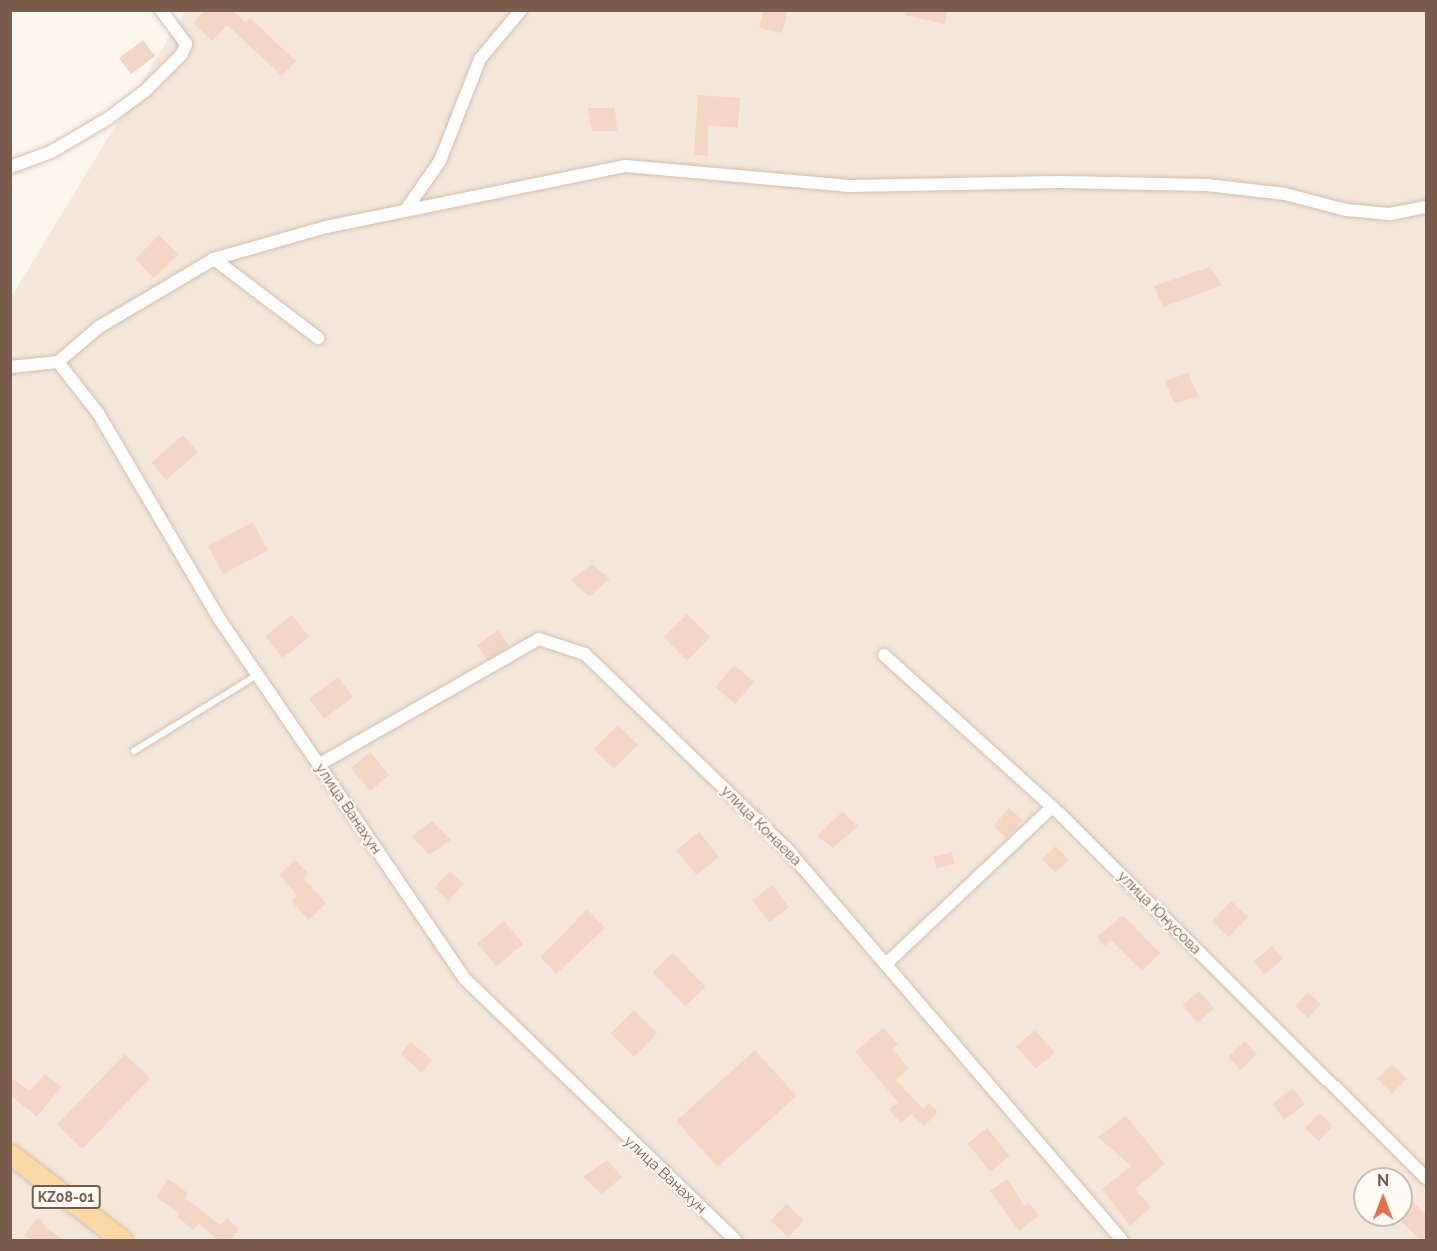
<!DOCTYPE html>
<meta charset="utf-8">
<style>
body{margin:0}
#map{position:relative;width:1437px;height:1251px;overflow:hidden;background:#fdf6ec;font-family:Raleway,sans-serif}
div>[style]{position:absolute}
[style*='--x']{left:calc(var(--x)*1px);top:calc(var(--y)*1px);width:calc(var(--w)*1px);rotate:calc(var(--a)*1deg)}
.residential>*{inset:0;background:#f5e8da}
.building>*{inset:0;background:#f3d5c3;transform-origin:0 0}
.roads{filter:drop-shadow(0 0 2px #d1beb0) drop-shadow(0 0 2px #d1beb0)}
.lane>*{height:6px;margin:-3px;padding:0 3px;transform-origin:3px;border-radius:3px;background:#fff}
.street>*{height:12px;margin:-6px;padding:0 6px;transform-origin:6px;border-radius:6px;background:#fff}
.primary>*{height:20px;margin:-10px;padding:0 10px;transform-origin:10px;border-radius:10px;background:#fbd9a5}
span{translate:-50% -50%;white-space:nowrap;text-align:center;line-height:1.15;-webkit-text-stroke:4.5px #fffaf3;paint-order:stroke}
.shield-label span{padding:2px 4px;background:#fffaf3;border:2px solid;border-radius:4px;-webkit-text-stroke-width:0}
.shield-label{font-size:14px;color:#7a5c4d;font-weight:700}
.street-label{font-size:15px;color:#7a5c4d}
.frame{position:absolute;inset:0;border:12px solid #7a5c4d;pointer-events:none}
.north{position:absolute;left:1353px;top:1167px;width:60px;height:60px;box-sizing:border-box;background:#fffaf3;border:2px solid #cabbb1;border-radius:50%;rotate:0deg;font-size:16px;font-weight:700;line-height:24px;text-align:center;color:#7a5c4d}
.north::after{content:'';display:block;margin:auto;width:21px;height:27px;background:#e76f51;clip-path:polygon(50% 0,100% 100%,50% 72%,0 100%)}
</style>
<div id="map">
<div class="residential">
<i style="clip-path:polygon(evenodd,185px 11px,1426px 11px,1426px 1240px,11px 1240px,10px 299px,185px 11px,1365px 1179px,1401px 1179px,1401px 1215px,1365px 1215px,1365px 1179px)"></i>
</div>
<div class="building">
<i style="clip-path:polygon(205px 10px,232px 10px,246px 23px,250px 18px,296px 61px,282px 76px,227px 25px,212px 41px,193px 23px)"></i>
<i style="clip-path:polygon(764px 10px,788px 10px,782px 33px,759px 28px)"></i>
<i style="clip-path:polygon(906px 10px,948px 10px,945px 24px,905px 15px)"></i>
<i style="left:143px;top:40px;width:20px;height:30px;rotate:53deg"></i>
<i style="clip-path:polygon(698px 95px,740px 98px,738px 128px,708px 125px,708px 156px,694px 155px)"></i>
<i style="clip-path:polygon(588px 108px,615px 108px,617px 131px,592px 131px)"></i>
<i style="left:159px;top:235px;width:27px;height:34px;rotate:45deg"></i>
<i style="clip-path:polygon(1210px 267px,1222px 285px,1163px 307px,1154px 286px)"></i>
<i style="clip-path:polygon(1188px 373px,1199px 397px,1174px 403px,1165px 381px)"></i>
<i style="left:183px;top:435px;width:23px;height:42px;rotate:49deg"></i>
<i style="left:253px;top:522px;width:32px;height:51px;rotate:62deg"></i>
<i style="clip-path:polygon(592px 564px,610px 579px,589px 597px,571px 580px)"></i>
<i style="left:687px;top:614px;width:33px;height:33px;rotate:45deg"></i>
<i style="left:292px;top:615px;width:28px;height:34px;rotate:52deg"></i>
<i style="left:498px;top:630px;width:19px;height:26px;rotate:54deg"></i>
<i style="left:734px;top:665px;width:26px;height:29px;rotate:40deg"></i>
<i style="left:338px;top:677px;width:25px;height:36px;rotate:53deg"></i>
<i style="left:618px;top:725px;width:28px;height:34px;rotate:45deg"></i>
<i style="left:370px;top:752px;width:30px;height:25px;rotate:50deg"></i>
<i style="left:1009px;top:808px;width:18px;height:24px;rotate:41deg"></i>
<i style="clip-path:polygon(842px 812px,858px 826px,833px 848px,817px 836px)"></i>
<i style="clip-path:polygon(432px 821px,451px 840px,429px 855px,412px 836px)"></i>
<i style="left:699px;top:832px;width:32px;height:29px;rotate:51deg"></i>
<i style="left:1056px;top:846px;width:19px;height:19px;rotate:47deg"></i>
<i style="left:952px;top:852px;width:12px;height:19px;rotate:76deg"></i>
<i style="clip-path:polygon(295px 860px,308px 873px,303px 878px,326px 903px,309px 920px,291px 901px,297px 895px,279px 875px)"></i>
<i style="left:450px;top:871px;width:19px;height:23px;rotate:43deg"></i>
<i style="left:772px;top:885px;width:28px;height:25px;rotate:52deg"></i>
<i style="left:1231px;top:901px;width:23px;height:28px;rotate:43deg"></i>
<i style="clip-path:polygon(587px 909px,605px 928px,556px 974px,541px 957px)"></i>
<i style="clip-path:polygon(1123px 915px,1160px 953px,1142px 971px,1111px 940px,1104px 946px,1097px 937px)"></i>
<i style="left:504px;top:921px;width:30px;height:35px;rotate:50deg"></i>
<i style="left:1272px;top:946px;width:17px;height:24px;rotate:50deg"></i>
<i style="left:673px;top:953px;width:47px;height:28px;rotate:46deg"></i>
<i style="left:1199px;top:991px;width:23px;height:22px;rotate:49deg"></i>
<i style="left:1308px;top:992px;width:18px;height:19px;rotate:43deg"></i>
<i style="left:634px;top:1010px;width:33px;height:33px;rotate:45deg"></i>
<i style="clip-path:polygon(883px 1028px,898px 1044px,892px 1049px,909px 1068px,896px 1080px,923px 1109px,929px 1103px,938px 1112px,924px 1126px,911px 1114px,901px 1123px,889px 1110px,898px 1102px,855px 1052px)"></i>
<i style="left:1035px;top:1030px;width:30px;height:25px;rotate:49deg"></i>
<i style="left:1245px;top:1041px;width:18px;height:23px;rotate:47deg"></i>
<i style="left:411px;top:1042px;width:28px;height:16px;rotate:41deg"></i>
<i style="left:755px;top:1050px;width:62px;height:106px;rotate:48deg"></i>
<i style="left:125px;top:1054px;width:35px;height:98px;rotate:44deg"></i>
<i style="left:1392px;top:1064px;width:21px;height:21px;rotate:45deg"></i>
<i style="clip-path:polygon(45px 1074px,61px 1087px,37px 1117px,10px 1095px,10px 1077px,30px 1091px)"></i>
<i style="left:1293px;top:1088px;width:20px;height:26px;rotate:53deg"></i>
<i style="left:1319px;top:1113px;width:19px;height:21px;rotate:43deg"></i>
<i style="clip-path:polygon(1126px 1116px,1165px 1164px,1135px 1189px,1151px 1207px,1130px 1226px,1102px 1189px,1131px 1166px,1098px 1137px)"></i>
<i style="left:987px;top:1128px;width:36px;height:25px;rotate:51deg"></i>
<i style="clip-path:polygon(607px 1160px,622px 1177px,602px 1194px,583px 1177px)"></i>
<i style="clip-path:polygon(168px 1179px,188px 1193px,185px 1198px,220px 1225px,227px 1218px,239px 1230px,229px 1240px,217px 1240px,199px 1223px,194px 1230px,177px 1217px,179px 1213px,156px 1197px)"></i>
<i style="clip-path:polygon(1007px 1179px,1025px 1206px,1029px 1203px,1039px 1215px,1019px 1231px,990px 1191px)"></i>
<i style="clip-path:polygon(1401px 1188px,1426px 1215px,1426px 1240px,1420px 1240px,1401px 1221px)"></i>
<i style="left:786px;top:1204px;width:24px;height:23px;rotate:42deg"></i>
<i style="clip-path:polygon(38px 1217px,47px 1228px,64px 1240px,31px 1240px,24px 1235px)"></i>
</div>
<div class="roads">
<div class="lane">
<i style="--x:134;--y:751;--w:145;--a:-31.7"></i>
</div>
<div class="street">
<i style="--x:10;--y:167;--w:44;--a:-20.1"></i>
<i style="--x:51;--y:152;--w:65;--a:-30.5"></i>
<i style="--x:107;--y:119;--w:47;--a:-36.4"></i>
<i style="--x:145;--y:91;--w:52;--a:-45"></i>
<i style="--x:182;--y:54;--w:11;--a:-68"></i>
<i style="--x:186;--y:44;--w:42;--a:-126.3"></i>
<i style="--x:405;--y:211;--w:61;--a:-55"></i>
<i style="--x:440;--y:161;--w:110;--a:-68.6"></i>
<i style="--x:480;--y:59;--w:64;--a:-50.1"></i>
<i style="--x:214;--y:259;--w:131;--a:37.2"></i>
<i style="--x:58;--y:362;--w:54;--a:-40.5"></i>
<i style="--x:99;--y:327;--w:134;--a:-30.6"></i>
<i style="--x:214;--y:259;--w:116;--a:-15.9"></i>
<i style="--x:326;--y:227;--w:306;--a:-11.5"></i>
<i style="--x:626;--y:166;--w:224;--a:5.1"></i>
<i style="--x:849;--y:186;--w:211;--a:-1.1"></i>
<i style="--x:1060;--y:182;--w:147;--a:1.2"></i>
<i style="--x:1207;--y:185;--w:79;--a:6.6"></i>
<i style="--x:1285;--y:194;--w:63;--a:14.7"></i>
<i style="--x:1346;--y:210;--w:44;--a:5.2"></i>
<i style="--x:1390;--y:214;--w:37;--a:-11"></i>
<i style="--x:10;--y:367;--w:48;--a:-5.9"></i>
<i style="--x:58;--y:362;--w:65;--a:51.9"></i>
<i style="--x:98;--y:413;--w:237;--a:59.5"></i>
<i style="--x:218;--y:617;--w:437;--a:55.7"></i>
<i style="--x:464;--y:978;--w:377;--a:44"></i>
<i style="--x:884;--y:655;--w:237;--a:42.1"></i>
<i style="--x:1060;--y:814;--w:516;--a:44.84"></i>
<i style="--x:318;--y:765;--w:254;--a:-29.7"></i>
<i style="--x:539;--y:639;--w:48;--a:18.1"></i>
<i style="--x:585;--y:654;--w:279;--a:44"></i>
<i style="--x:786;--y:848;--w:516;--a:49.4"></i>
<i style="--x:887;--y:963;--w:227;--a:-43.4"></i>
</div>
<div class="primary">
<i style="--x:10;--y:1154;--w:141;--a:37.5"></i>
</div>
</div>
<div class="shield-label">
<span style="left:66px;top:1197px">KZ08-01</span>
</div>
<div class="street-label">
<span style="left:348px;top:809px;rotate:56deg">улица Ванахун</span>
<span style="left:761px;top:826px;rotate:45deg">улица Конаева</span>
<span style="left:1159px;top:913px;rotate:45deg">улица Юнусова</span>
<span style="left:665px;top:1175px;rotate:43deg">улица Ванахун</span>
</div>
<div class="frame"></div>
<div class="north">N</div>
</div>
